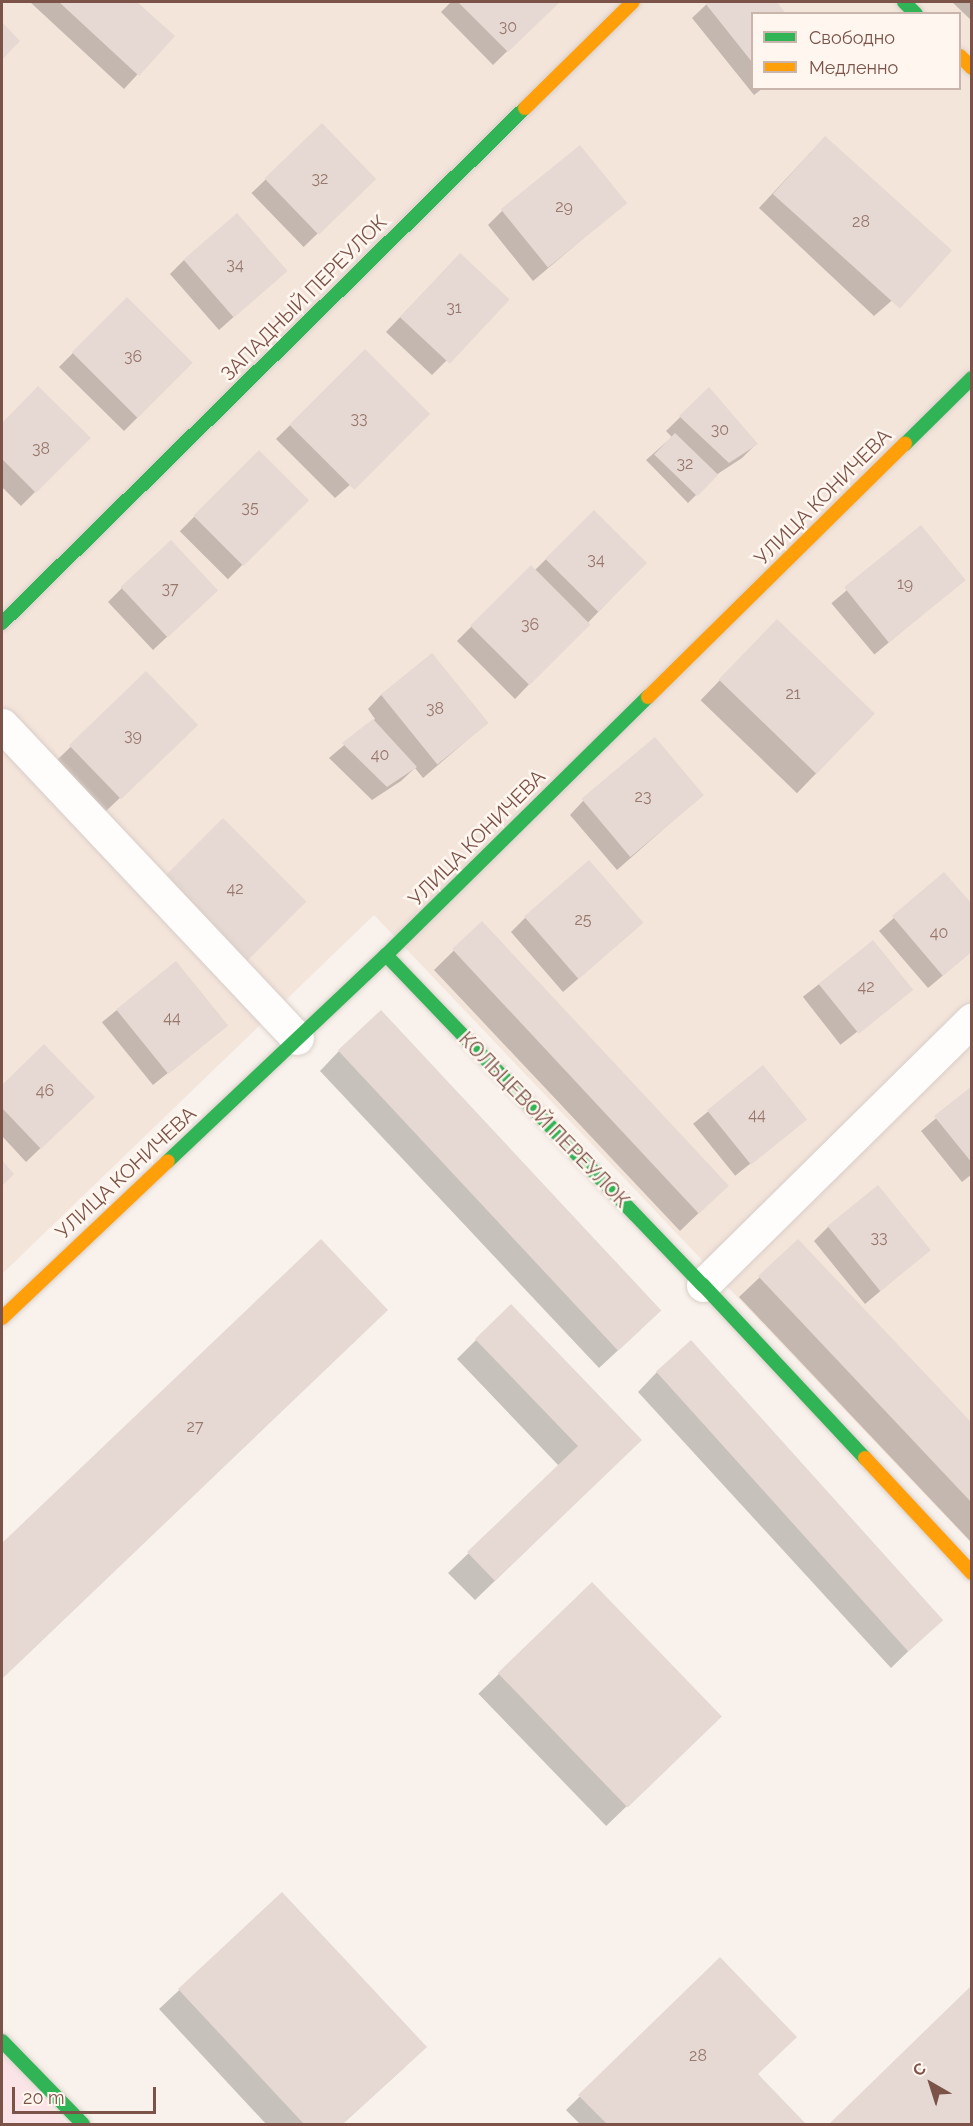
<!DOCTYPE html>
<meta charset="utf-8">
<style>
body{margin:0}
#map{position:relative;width:973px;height:2126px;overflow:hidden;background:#f9f2ec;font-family:Raleway,sans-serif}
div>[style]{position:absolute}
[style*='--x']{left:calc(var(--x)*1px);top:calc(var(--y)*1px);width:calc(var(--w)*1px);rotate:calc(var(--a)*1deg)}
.residential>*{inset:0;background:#f4e5db}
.medical>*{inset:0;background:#fbe4e7}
.shadow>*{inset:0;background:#0003;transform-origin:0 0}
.building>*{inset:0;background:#e6d9d3;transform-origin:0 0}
.roads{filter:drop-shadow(0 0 2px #d8cec8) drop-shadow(0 0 2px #d8cec8)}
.street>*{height:33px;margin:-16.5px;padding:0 16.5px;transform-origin:16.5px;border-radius:16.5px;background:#fefdfc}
.fast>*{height:14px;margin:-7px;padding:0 7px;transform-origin:7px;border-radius:7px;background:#30b455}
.slow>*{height:14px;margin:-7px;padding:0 7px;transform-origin:7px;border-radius:7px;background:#ff9f0a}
span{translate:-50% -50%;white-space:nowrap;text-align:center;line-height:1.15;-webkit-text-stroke:5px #fff6ef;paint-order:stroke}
.number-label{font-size:16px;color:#98776d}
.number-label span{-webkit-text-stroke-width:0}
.street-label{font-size:20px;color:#7b5348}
.frame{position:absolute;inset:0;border:3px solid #7b5348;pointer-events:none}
.legend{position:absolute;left:751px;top:12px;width:210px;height:78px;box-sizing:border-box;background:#fff6ef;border:2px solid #cab5ac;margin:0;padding:8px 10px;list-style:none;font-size:18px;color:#7b5348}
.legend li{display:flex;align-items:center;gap:12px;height:30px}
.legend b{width:30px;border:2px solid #cab5ac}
.north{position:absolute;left:901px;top:2054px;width:60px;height:60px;-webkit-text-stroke:4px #fff6ef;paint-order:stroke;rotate:321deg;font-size:16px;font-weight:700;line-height:24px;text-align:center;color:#7b5348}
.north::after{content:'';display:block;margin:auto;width:21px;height:27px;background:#7b5348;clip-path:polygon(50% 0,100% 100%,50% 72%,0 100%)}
.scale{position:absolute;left:12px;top:2087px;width:144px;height:27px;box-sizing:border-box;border:3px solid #7b5348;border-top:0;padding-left:8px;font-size:18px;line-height:21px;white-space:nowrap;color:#7b5348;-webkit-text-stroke:4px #fff6ef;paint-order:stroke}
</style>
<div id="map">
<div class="residential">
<i style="clip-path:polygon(evenodd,2px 2px,971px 2px,971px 1543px,374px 915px,2px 1274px,2px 2px,752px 14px,960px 14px,960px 88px,752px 88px,752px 14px)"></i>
</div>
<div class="medical">
<i style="clip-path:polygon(2px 2054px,67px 2124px,2px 2124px)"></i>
</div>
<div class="shadow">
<i style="clip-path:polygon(30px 2px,135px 2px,173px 36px,124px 89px)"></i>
<i style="clip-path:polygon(451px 2px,558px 2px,493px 65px,441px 12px)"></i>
<i style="clip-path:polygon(709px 2px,775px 2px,785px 14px,752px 14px,752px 88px,763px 88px,754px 95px,692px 18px)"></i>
<i style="clip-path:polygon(952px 2px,972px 2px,972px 21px)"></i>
<i style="left:322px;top:125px;width:75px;height:98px;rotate:46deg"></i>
<i style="clip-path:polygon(811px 152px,949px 251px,874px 316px,759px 208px)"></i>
<i style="clip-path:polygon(625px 203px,533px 281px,488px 225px,502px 211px)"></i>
<i style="clip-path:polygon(184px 260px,285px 271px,219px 330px,170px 274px)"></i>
<i style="clip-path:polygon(446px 269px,508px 299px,432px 375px,386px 332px)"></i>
<i style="clip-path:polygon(127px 299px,138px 417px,124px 431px,59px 367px)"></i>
<i style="clip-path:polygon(365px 351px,414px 428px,335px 498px,276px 439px)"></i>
<i style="clip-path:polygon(38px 388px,89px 438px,21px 506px,2px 487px,2px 425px)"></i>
<i style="clip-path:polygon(709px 389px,756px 444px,742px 458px,716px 475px,688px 503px,646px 460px,672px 437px,666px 431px)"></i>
<i style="left:259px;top:452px;width:68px;height:112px;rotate:45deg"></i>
<i style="clip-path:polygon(594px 512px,645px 563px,515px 699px,457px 641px,531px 567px,535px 570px)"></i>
<i style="left:921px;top:528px;width:67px;height:117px;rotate:50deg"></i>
<i style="clip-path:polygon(122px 588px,202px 604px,153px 650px,108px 602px)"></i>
<i style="left:777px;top:621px;width:134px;height:110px;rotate:44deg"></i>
<i style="clip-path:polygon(146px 674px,182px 739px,105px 812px,56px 761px)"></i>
<i style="clip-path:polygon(381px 695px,487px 723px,423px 778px,415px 768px,401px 781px,372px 800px,329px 758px,375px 719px,368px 709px)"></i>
<i style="clip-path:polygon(702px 795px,617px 870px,570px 815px,583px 801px)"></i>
<i style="clip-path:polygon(944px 874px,972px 951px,928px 988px,879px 931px)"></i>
<i style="clip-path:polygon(525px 918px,627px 936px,563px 992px,511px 932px)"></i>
<i style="clip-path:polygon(482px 923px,708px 1204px,680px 1231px,434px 970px)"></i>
<i style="left:873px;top:942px;width:61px;height:89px;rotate:52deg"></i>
<i style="left:175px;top:963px;width:81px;height:94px;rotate:51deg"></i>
<i style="clip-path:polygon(44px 1046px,79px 1111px,26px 1162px,2px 1136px,2px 1087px)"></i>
<i style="clip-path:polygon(339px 1051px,641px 1329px,599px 1368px,320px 1071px)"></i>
<i style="left:763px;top:1067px;width:67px;height:90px;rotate:51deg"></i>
<i style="clip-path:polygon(972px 1088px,972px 1174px,962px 1182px,921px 1131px)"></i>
<i style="clip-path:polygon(828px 1227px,929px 1250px,865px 1304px,814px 1241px)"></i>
<i style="clip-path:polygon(321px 1241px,357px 1339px,2px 1678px,2px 1546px)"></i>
<i style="clip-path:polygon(798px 1241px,972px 1425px,972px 1543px,739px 1297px)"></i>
<i style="clip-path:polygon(476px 1340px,620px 1460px,475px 1600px,448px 1573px,559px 1466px,457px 1359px)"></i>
<i style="clip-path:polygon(657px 1372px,923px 1637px,891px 1668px,638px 1392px)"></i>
<i style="left:592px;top:1584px;width:184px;height:158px;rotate:46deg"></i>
<i style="clip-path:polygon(282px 1894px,405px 2067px,342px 2124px,266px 2124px,159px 2009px)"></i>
<i style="clip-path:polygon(720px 1959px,756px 2075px,804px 2124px,580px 2124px,566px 2110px)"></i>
<i style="clip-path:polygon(972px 1987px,972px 2124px,831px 2124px)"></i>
</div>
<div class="building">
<i style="clip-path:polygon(59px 2px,137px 2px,175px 36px,139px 76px)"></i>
<i style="clip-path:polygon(458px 2px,560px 2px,508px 52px)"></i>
<i style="clip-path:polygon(707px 2px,777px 2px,786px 14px,752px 14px,752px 62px,705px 3px)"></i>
<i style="clip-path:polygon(2px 22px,20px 41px,2px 60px)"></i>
<i style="left:322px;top:123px;width:78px;height:80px;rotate:46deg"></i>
<i style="left:825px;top:136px;width:171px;height:78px;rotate:42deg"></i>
<i style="left:580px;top:145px;width:75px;height:102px;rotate:51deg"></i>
<i style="left:237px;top:213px;width:77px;height:71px;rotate:49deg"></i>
<i style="left:460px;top:253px;width:68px;height:88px;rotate:43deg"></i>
<i style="left:127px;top:297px;width:93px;height:78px;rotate:45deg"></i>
<i style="left:365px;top:349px;width:92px;height:107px;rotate:45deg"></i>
<i style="clip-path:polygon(38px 386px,91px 438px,36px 493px,2px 459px,2px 423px)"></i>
<i style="clip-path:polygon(709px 387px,758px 444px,729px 463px,679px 416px)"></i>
<i style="left:675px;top:433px;width:60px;height:30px;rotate:44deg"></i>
<i style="left:259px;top:450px;width:71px;height:93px;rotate:45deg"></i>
<i style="left:594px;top:510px;width:75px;height:69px;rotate:45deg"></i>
<i style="left:921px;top:525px;width:71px;height:99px;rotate:51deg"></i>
<i style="left:171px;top:540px;width:69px;height:69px;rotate:47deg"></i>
<i style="left:531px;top:565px;width:84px;height:86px;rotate:45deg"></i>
<i style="left:777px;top:619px;width:136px;height:84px;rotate:44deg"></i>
<i style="left:432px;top:653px;width:90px;height:66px;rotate:51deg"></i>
<i style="left:146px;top:671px;width:75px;height:107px;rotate:46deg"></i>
<i style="clip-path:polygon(373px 719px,417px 767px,387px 787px,342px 743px)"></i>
<i style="left:655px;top:737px;width:76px;height:96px;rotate:50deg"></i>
<i style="left:223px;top:818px;width:118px;height:84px;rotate:45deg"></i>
<i style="left:589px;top:860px;width:83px;height:86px;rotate:49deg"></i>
<i style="clip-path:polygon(944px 872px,972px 904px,972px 951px,943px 976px,892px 916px)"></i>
<i style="left:482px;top:921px;width:362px;height:41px;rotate:47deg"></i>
<i style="left:873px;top:940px;width:64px;height:70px;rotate:51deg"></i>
<i style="left:176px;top:961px;width:83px;height:77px;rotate:51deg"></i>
<i style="left:381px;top:1010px;width:411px;height:59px;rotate:47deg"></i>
<i style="clip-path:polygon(44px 1044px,95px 1097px,41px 1149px,2px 1108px,2px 1085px)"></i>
<i style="left:763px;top:1065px;width:70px;height:72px;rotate:51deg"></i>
<i style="clip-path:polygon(972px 1086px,972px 1163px,934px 1116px)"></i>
<i style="clip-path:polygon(2px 1160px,14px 1174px,2px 1186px)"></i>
<i style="left:878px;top:1185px;width:84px;height:65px;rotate:51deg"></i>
<i style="clip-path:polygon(321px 1239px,388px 1310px,2px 1679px,2px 1543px)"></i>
<i style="clip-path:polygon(798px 1239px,972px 1423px,972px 1503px,758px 1276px)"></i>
<i style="clip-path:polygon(511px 1304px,642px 1440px,495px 1581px,467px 1552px,578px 1446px,475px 1339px)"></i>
<i style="left:691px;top:1340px;width:377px;height:47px;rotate:48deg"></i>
<i style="left:592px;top:1582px;width:187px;height:131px;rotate:46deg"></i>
<i style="clip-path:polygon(282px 1892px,427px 2047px,343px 2124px,304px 2124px,178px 1989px)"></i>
<i style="clip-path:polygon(720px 1957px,797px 2037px,758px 2074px,806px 2124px,607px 2124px,578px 2095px)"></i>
<i style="clip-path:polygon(972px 1985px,972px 2124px,829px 2124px)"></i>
</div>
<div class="roads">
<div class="street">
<i style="--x:2;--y:725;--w:430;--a:46.7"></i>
<i style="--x:703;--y:1285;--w:378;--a:-44.6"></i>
</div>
<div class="fast">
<i style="--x:904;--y:2;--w:17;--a:45"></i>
<i style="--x:905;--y:444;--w:94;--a:-44.6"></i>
<i style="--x:2;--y:623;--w:734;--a:-44.56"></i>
<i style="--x:386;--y:955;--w:458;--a:46.2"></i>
<i style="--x:703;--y:1285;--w:237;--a:46.9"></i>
<i style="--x:168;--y:1161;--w:300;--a:-43.4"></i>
<i style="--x:386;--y:955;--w:368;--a:-44.6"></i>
<i style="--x:2;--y:2041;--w:116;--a:45.7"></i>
</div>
<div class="slow">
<i style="--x:960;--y:56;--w:17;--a:45"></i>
<i style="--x:525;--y:108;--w:151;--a:-44.5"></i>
<i style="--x:648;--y:697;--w:361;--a:-44.6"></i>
<i style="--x:2;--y:1318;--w:228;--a:-43.4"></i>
<i style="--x:865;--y:1458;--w:157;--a:47.1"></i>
</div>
</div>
<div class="number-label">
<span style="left:508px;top:27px">30</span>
<span style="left:320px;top:179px">32</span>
<span style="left:564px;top:207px">29</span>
<span style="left:861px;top:222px">28</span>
<span style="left:235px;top:265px">34</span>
<span style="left:454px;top:308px">31</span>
<span style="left:133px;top:357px">36</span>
<span style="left:359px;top:419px">33</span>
<span style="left:720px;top:430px">30</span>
<span style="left:41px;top:449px">38</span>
<span style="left:685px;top:464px">32</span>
<span style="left:250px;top:508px">35</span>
<span style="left:596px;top:560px">34</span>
<span style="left:905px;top:584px">19</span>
<span style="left:170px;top:589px">37</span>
<span style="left:530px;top:625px">36</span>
<span style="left:793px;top:694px">21</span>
<span style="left:435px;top:709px">38</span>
<span style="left:133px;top:736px">39</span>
<span style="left:380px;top:755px">40</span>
<span style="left:643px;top:797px">23</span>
<span style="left:235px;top:889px">42</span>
<span style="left:583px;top:920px">25</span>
<span style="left:939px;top:933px">40</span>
<span style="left:866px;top:987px">42</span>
<span style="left:172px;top:1018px">44</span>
<span style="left:45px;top:1091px">46</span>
<span style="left:757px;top:1115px">44</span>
<span style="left:879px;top:1238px">33</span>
<span style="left:195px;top:1427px">27</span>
<span style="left:698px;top:2056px">28</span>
</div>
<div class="street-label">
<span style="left:304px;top:298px;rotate:-45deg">ЗАПАДНЫЙ ПЕРЕУЛОК</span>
<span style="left:823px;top:497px;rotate:-45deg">УЛИЦА КОНИЧЕВА</span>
<span style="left:477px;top:838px;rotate:-45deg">УЛИЦА КОНИЧЕВА</span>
<span style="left:544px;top:1120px;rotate:46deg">КОЛЬЦЕВОЙ ПЕРЕУЛОК</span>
<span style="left:126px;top:1173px;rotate:-43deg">УЛИЦА КОНИЧЕВА</span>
</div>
<div class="frame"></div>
<ul class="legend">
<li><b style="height:8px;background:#30b455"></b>Свободно</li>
<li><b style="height:8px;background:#ff9f0a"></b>Медленно</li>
</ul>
<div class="north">С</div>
<div class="scale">20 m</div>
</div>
